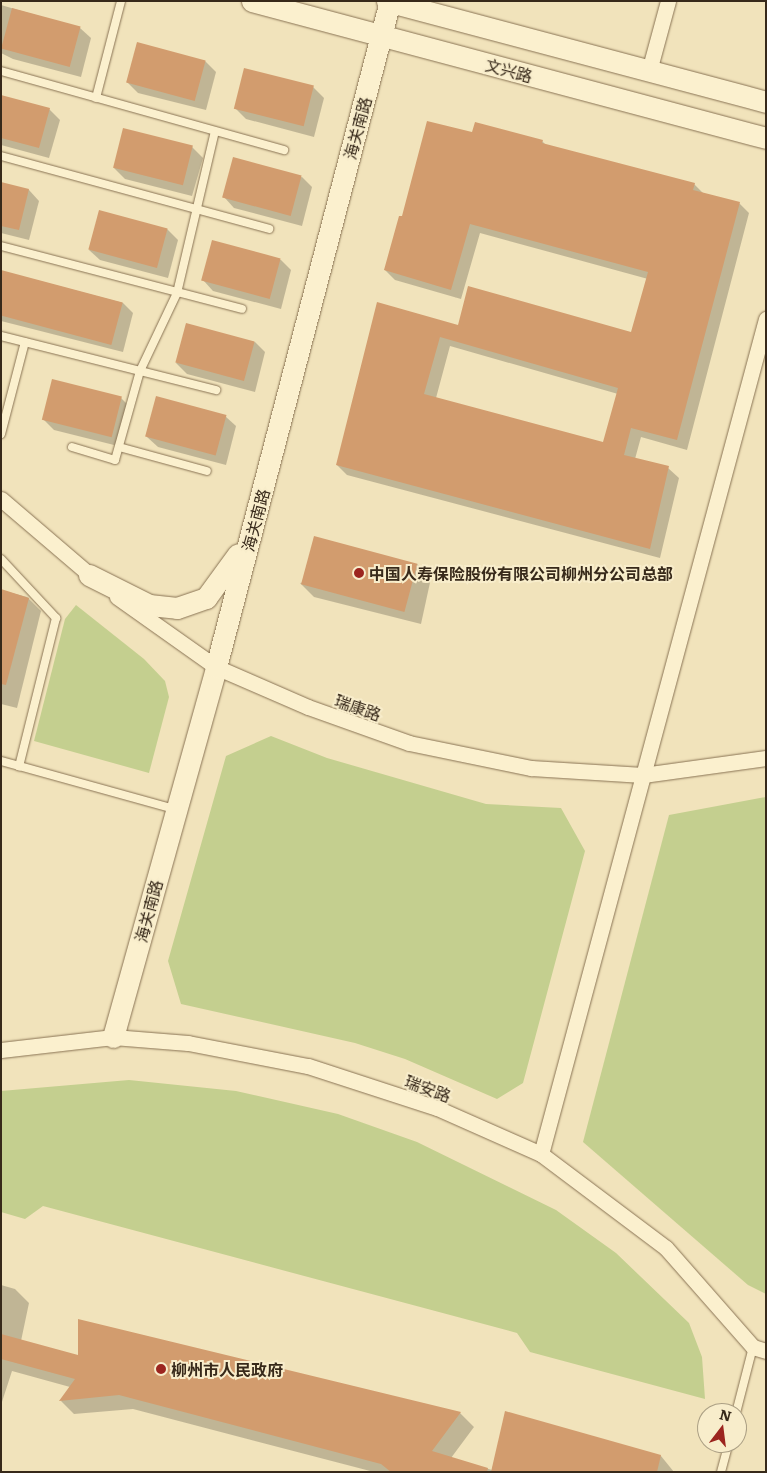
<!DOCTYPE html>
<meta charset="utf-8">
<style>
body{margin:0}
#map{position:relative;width:767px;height:1473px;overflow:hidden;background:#f1e3bb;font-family:Literata,"Noto Sans SC",serif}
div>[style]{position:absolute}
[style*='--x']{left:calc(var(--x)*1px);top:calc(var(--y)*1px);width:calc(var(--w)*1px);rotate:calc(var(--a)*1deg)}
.green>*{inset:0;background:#c4cf8f}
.shadow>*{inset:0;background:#0003}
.building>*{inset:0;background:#d29c6e;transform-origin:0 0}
.roads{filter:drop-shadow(0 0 1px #897354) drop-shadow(0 0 1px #897354)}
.lane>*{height:8px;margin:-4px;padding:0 4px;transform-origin:4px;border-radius:4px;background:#fbf0ce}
.street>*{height:15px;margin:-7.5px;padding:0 7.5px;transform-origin:7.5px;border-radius:7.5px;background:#fbf0ce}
.secondary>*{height:21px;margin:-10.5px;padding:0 10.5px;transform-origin:10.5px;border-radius:10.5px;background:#fbf0ce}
.dots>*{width:14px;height:14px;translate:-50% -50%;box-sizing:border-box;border:2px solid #f8edcb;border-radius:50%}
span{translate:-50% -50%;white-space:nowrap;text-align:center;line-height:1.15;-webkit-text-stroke:4px #f8edcb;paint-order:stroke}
.street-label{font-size:16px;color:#37291a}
.poi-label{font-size:16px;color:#37291a;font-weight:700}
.left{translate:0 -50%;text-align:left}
.frame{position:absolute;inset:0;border:2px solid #37291a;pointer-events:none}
.north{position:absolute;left:697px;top:1403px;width:50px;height:50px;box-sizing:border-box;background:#f8edcb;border:1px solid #ab9f84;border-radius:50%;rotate:15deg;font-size:14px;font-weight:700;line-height:20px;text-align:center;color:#37291a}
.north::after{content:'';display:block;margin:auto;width:18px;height:22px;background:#9c251f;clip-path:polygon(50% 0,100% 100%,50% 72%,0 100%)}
</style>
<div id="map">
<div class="green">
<i style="clip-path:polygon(76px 605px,144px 659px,165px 681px,169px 697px,149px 773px,34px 741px,65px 619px)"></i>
<i style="clip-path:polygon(271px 736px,327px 758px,486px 804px,561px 808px,585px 851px,523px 1083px,497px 1099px,405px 1059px,355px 1043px,181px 1004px,168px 961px,226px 756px)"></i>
<i style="clip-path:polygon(766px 797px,766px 1294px,748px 1285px,583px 1142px,669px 815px)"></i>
<i style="clip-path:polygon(129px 1080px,236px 1091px,338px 1114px,417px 1142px,556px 1210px,616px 1253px,689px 1323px,702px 1357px,705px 1399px,530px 1352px,517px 1333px,43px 1206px,25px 1219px,1px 1212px,1px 1091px)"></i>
</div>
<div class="shadow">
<i style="clip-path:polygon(1px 5px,80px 28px,91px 38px,81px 77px,13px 59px,1px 53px)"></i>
<i style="clip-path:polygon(205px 61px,216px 72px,206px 110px,138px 93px,127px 82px)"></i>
<i style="clip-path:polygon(313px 87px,324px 98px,314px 137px,246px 119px,235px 108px)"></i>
<i style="clip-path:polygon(1px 96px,49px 109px,60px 120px,49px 158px,1px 145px)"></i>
<i style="clip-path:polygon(evenodd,473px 134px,542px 141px,547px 146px,694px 184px,704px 194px,739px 203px,749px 213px,687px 450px,641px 437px,635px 459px,668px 468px,679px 478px,660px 558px,347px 475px,337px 465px,378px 304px,458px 326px,632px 334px,648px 279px,480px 233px,461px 299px,395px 280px,385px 270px,403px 218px,473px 134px,450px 346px,618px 394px,604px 444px,436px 398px,450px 346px)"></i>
<i style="clip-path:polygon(192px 147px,203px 158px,192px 196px,125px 179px,114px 168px)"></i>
<i style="clip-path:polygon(302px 177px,312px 187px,302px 226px,234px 208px,224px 197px)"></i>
<i style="clip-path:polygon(1px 183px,29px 190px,39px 201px,29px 240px,1px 233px)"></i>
<i style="clip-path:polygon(167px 229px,178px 240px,168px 278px,100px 260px,89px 250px)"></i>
<i style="clip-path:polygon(213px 242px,281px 260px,291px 270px,281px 309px,213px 291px,203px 280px)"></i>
<i style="clip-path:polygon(1px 271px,123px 303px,133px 313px,123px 352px,1px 321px)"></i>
<i style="clip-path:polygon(255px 342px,265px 352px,255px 392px,187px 374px,176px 363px)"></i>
<i style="clip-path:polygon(121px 398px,132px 409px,122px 447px,54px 430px,43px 419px)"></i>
<i style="clip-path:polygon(225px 416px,236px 426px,226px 465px,158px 447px,147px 437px)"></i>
<i style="clip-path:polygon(417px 564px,431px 578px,421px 624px,314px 597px,300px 583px)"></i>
<i style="clip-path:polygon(1px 590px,27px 597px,41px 611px,17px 708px,1px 704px)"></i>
<i style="clip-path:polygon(1px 1285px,15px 1289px,29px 1303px,21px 1341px,79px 1356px,79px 1320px,460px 1413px,474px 1427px,451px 1458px,492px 1470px,506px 1413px,661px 1456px,674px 1472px,374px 1472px,133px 1409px,74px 1414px,61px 1401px,70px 1387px,12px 1371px,1px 1405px)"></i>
</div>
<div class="building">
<i style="left:12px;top:8px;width:71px;height:42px;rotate:15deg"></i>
<i style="left:137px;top:42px;width:71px;height:42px;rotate:15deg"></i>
<i style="left:244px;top:68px;width:72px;height:42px;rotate:14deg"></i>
<i style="clip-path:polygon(1px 95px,50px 108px,39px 148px,1px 138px)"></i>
<i style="clip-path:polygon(evenodd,427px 121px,472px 132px,475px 122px,543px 140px,542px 143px,695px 183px,693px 190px,740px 202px,677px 440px,631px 428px,624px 455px,669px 466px,650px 549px,336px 465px,377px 302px,458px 325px,468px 286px,631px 332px,648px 272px,470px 224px,451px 290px,384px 270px,399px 216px,402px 216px,427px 121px,440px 337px,618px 388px,603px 442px,424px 394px,440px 337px)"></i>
<i style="left:123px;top:128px;width:72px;height:41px;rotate:14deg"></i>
<i style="left:233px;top:157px;width:71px;height:42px;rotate:15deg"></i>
<i style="clip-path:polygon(1px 182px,29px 189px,19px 230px,1px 226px)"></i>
<i style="left:99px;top:210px;width:71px;height:41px;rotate:15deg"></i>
<i style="left:212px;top:240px;width:71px;height:42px;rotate:15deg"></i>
<i style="left:1px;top:270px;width:126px;height:44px;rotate:15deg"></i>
<i style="left:186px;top:323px;width:71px;height:41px;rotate:15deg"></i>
<i style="left:52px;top:379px;width:72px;height:42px;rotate:14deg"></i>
<i style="left:156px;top:396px;width:73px;height:42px;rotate:15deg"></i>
<i style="left:314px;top:536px;width:107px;height:50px;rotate:15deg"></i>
<i style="clip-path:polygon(1px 589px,29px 598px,6px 685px,1px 684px)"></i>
<i style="clip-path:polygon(78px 1319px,461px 1412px,432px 1451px,488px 1468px,487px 1472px,391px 1472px,381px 1464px,119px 1395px,59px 1401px,75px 1379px,1px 1359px,1px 1334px,78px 1355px)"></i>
<i style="clip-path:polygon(505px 1411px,661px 1455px,657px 1472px,491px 1472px)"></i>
</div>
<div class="roads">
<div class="lane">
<i style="--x:1;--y:71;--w:294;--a:15.6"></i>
<i style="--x:96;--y:98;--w:100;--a:-75.5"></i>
<i style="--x:1;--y:156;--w:278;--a:15.2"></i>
<i style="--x:1;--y:246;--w:249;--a:14.6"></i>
<i style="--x:1;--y:336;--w:222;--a:14.1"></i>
<i style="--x:1;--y:434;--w:95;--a:-75.4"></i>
<i style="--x:72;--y:447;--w:45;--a:16.8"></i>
<i style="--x:115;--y:460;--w:92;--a:-74.3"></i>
<i style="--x:140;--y:371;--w:86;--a:-64.6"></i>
<i style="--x:177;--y:293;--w:166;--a:-76.8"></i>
<i style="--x:119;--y:447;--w:91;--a:15.3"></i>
<i style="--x:1;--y:559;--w:81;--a:47"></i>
<i style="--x:56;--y:618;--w:153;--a:104"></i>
<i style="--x:1;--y:761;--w:180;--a:15.5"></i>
<i style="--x:736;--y:1413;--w:68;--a:-75.6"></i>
<i style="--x:721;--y:1472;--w:30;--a:-75"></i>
</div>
<div class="street">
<i style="--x:649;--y:71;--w:73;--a:-74.8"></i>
<i style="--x:1;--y:499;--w:126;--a:40.5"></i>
<i style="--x:117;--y:597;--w:121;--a:35.3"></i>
<i style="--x:216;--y:667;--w:100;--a:23.5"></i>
<i style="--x:308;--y:707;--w:107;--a:19.6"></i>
<i style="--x:409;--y:743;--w:125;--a:11.6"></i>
<i style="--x:531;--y:768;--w:112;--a:3.6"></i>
<i style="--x:643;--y:775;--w:124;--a:-7.9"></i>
<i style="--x:1;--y:1050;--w:113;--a:-6.6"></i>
<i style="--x:113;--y:1037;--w:75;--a:4.6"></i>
<i style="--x:188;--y:1043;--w:122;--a:10.9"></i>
<i style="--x:308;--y:1066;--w:136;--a:18"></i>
<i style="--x:437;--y:1108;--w:114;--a:23.9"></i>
<i style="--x:541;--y:1154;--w:156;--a:36.9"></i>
<i style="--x:666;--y:1248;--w:132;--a:48.7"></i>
<i style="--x:753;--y:1347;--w:14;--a:17"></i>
<i style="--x:541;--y:1154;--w:865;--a:-74.92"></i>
</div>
<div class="secondary">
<i style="--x:252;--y:1;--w:532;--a:14.92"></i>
<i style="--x:387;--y:1;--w:392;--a:14.9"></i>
<i style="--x:89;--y:575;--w:67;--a:26.6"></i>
<i style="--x:149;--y:605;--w:28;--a:6"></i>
<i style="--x:177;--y:608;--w:31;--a:-19"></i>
<i style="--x:206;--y:598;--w:54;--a:-54"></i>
<i style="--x:113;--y:1037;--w:384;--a:-74.4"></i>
<i style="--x:216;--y:667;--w:688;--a:-75.36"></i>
</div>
</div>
<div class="dots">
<i style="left:359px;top:573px;background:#9c251f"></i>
<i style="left:161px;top:1369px;background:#9c251f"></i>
</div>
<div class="street-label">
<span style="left:509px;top:70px;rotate:15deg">文兴路</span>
<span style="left:357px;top:128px;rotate:-75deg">海关南路</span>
<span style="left:255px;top:520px;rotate:-75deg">海关南路</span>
<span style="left:358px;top:707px;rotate:19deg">瑞康路</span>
<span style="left:148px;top:911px;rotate:-75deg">海关南路</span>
<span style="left:428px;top:1088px;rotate:20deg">瑞安路</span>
</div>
<div class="poi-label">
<span class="left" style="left:369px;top:573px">中国人寿保险股份有限公司柳州分公司总部</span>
<span class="left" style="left:171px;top:1369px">柳州市人民政府</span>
</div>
<div class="frame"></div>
<div class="north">N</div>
</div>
